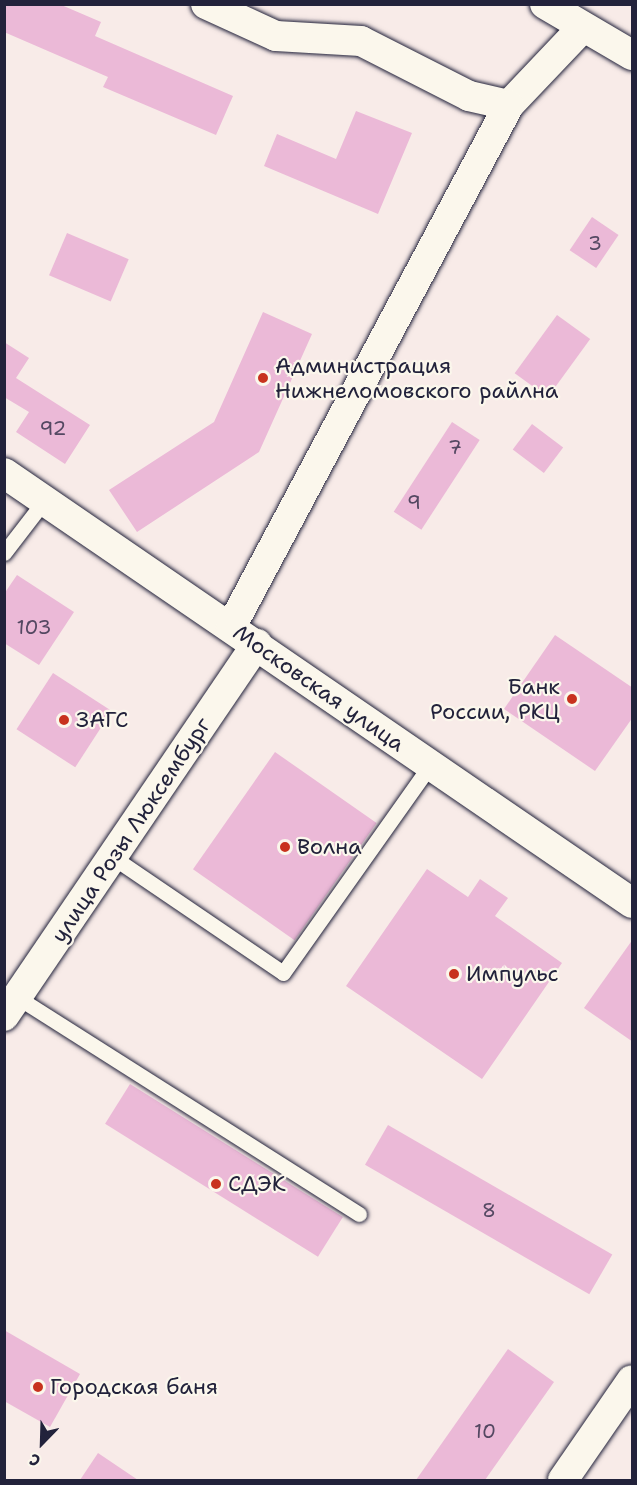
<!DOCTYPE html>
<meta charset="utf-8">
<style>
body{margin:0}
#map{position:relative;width:637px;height:1485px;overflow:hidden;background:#f8ebe8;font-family:"Shantell Sans",sans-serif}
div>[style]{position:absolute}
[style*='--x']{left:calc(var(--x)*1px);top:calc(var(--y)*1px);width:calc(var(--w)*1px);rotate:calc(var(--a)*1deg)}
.building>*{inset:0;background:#ebb9d7;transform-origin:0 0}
.roads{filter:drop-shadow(0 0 2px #22223b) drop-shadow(0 0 2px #22223b)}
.service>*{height:15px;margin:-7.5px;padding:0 7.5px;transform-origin:7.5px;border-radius:7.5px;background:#fbf7ec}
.minor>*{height:30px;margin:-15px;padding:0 15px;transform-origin:15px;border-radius:15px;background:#fbf7ec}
.dots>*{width:16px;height:16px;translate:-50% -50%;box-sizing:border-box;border:3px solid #fbf7ec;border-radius:50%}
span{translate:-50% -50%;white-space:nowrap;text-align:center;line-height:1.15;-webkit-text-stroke:4.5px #fbf7ec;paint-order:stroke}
.number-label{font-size:20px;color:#544862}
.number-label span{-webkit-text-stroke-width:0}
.poi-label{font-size:22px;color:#22223b}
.left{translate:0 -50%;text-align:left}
.right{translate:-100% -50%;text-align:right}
.street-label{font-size:22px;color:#22223b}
.frame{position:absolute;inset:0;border:6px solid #22223b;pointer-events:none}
.north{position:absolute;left:12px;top:1413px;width:60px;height:60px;-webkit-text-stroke:4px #fbf7ec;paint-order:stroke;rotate:203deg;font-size:16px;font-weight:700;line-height:24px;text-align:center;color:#22223b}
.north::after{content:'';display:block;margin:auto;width:21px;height:27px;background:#22223b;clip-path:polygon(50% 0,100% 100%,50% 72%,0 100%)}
</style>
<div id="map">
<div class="building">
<i style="clip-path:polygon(4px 4px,59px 4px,101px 22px,95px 36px,233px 96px,216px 135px,103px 87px,108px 77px,4px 32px)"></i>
<i style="clip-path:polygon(356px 111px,412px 133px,378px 214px,264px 166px,277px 134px,336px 159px)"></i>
<i style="left:592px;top:217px;width:32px;height:40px;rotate:34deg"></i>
<i style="left:67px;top:233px;width:67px;height:46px;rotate:23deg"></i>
<i style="clip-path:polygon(263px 312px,312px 334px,259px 452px,137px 532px,109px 490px,214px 422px)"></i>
<i style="left:557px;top:315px;width:41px;height:72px;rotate:36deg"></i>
<i style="clip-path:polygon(4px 342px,29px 358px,16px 378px,90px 425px,65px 464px,16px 432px,29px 412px,4px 397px)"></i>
<i style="left:452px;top:422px;width:33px;height:107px;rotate:33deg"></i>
<i style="left:532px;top:424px;width:39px;height:32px;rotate:37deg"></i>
<i style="clip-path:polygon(17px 575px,74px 612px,39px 665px,4px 643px,4px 594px)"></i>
<i style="clip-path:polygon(555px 635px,633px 688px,633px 717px,595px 771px,504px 709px)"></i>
<i style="left:53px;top:673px;width:70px;height:67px;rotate:33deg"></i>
<i style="left:275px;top:752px;width:124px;height:143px;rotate:35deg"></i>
<i style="clip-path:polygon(427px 869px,468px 897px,480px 879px,508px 898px,495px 916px,562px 963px,482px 1079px,346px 986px)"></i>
<i style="clip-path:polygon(633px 939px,633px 1042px,584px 1008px)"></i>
<i style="left:130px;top:1084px;width:251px;height:47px;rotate:32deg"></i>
<i style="left:388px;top:1125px;width:259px;height:46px;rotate:30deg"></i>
<i style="clip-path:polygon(4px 1330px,80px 1374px,50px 1427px,4px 1401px)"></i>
<i style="clip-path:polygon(508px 1349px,554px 1382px,485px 1480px,416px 1480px)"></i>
<i style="clip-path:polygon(98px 1453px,138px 1480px,80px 1480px)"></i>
</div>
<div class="roads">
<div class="service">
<i style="--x:4;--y:553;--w:66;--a:-52.4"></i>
<i style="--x:114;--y:858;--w:204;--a:34.2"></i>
<i style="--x:283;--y:973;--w:255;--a:-54.7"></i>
<i style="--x:17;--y:997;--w:405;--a:32.4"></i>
</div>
<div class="minor">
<i style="--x:206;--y:4;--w:77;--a:24.6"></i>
<i style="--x:276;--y:36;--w:85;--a:3.4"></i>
<i style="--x:361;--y:41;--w:121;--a:27"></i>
<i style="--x:469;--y:96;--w:41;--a:12.7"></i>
<i style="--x:509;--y:105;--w:105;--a:-46.5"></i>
<i style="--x:545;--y:4;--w:101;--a:30.4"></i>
<i style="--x:4;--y:473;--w:761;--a:34.4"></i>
<i style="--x:231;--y:627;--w:591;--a:-61.96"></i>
<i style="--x:4;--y:1016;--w:450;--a:-55.8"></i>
<i style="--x:563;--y:1480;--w:121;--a:-55.4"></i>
</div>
</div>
<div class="dots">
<i style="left:263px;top:378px;background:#c8321e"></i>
<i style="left:572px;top:699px;background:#c8321e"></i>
<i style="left:64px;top:720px;background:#c8321e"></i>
<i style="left:285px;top:847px;background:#c8321e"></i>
<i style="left:454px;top:974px;background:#c8321e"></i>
<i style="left:216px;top:1184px;background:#c8321e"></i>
<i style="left:38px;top:1387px;background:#c8321e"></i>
</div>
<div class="number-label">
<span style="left:595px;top:243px">3</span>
<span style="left:53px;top:428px">92</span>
<span style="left:455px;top:447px">7</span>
<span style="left:414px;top:502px">9</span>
<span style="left:34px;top:627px">103</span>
<span style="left:489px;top:1210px">8</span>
<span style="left:485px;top:1431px">10</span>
</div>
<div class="poi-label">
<span class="left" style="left:275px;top:378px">Администрация<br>Нижнеломовского райлна</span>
<span class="right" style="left:560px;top:699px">Банк<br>России, РКЦ</span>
<span class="left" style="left:76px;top:720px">ЗАГС</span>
<span class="left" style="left:297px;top:847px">Волна</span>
<span class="left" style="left:466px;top:974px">Импульс</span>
<span class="left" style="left:228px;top:1184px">СДЭК</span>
<span class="left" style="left:50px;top:1387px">Городская баня</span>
</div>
<div class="street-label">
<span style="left:319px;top:688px;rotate:35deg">Московская улица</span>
<span style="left:131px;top:830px;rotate:-56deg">улица Розы Люксембург</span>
</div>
<div class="frame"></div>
<div class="north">С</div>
</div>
